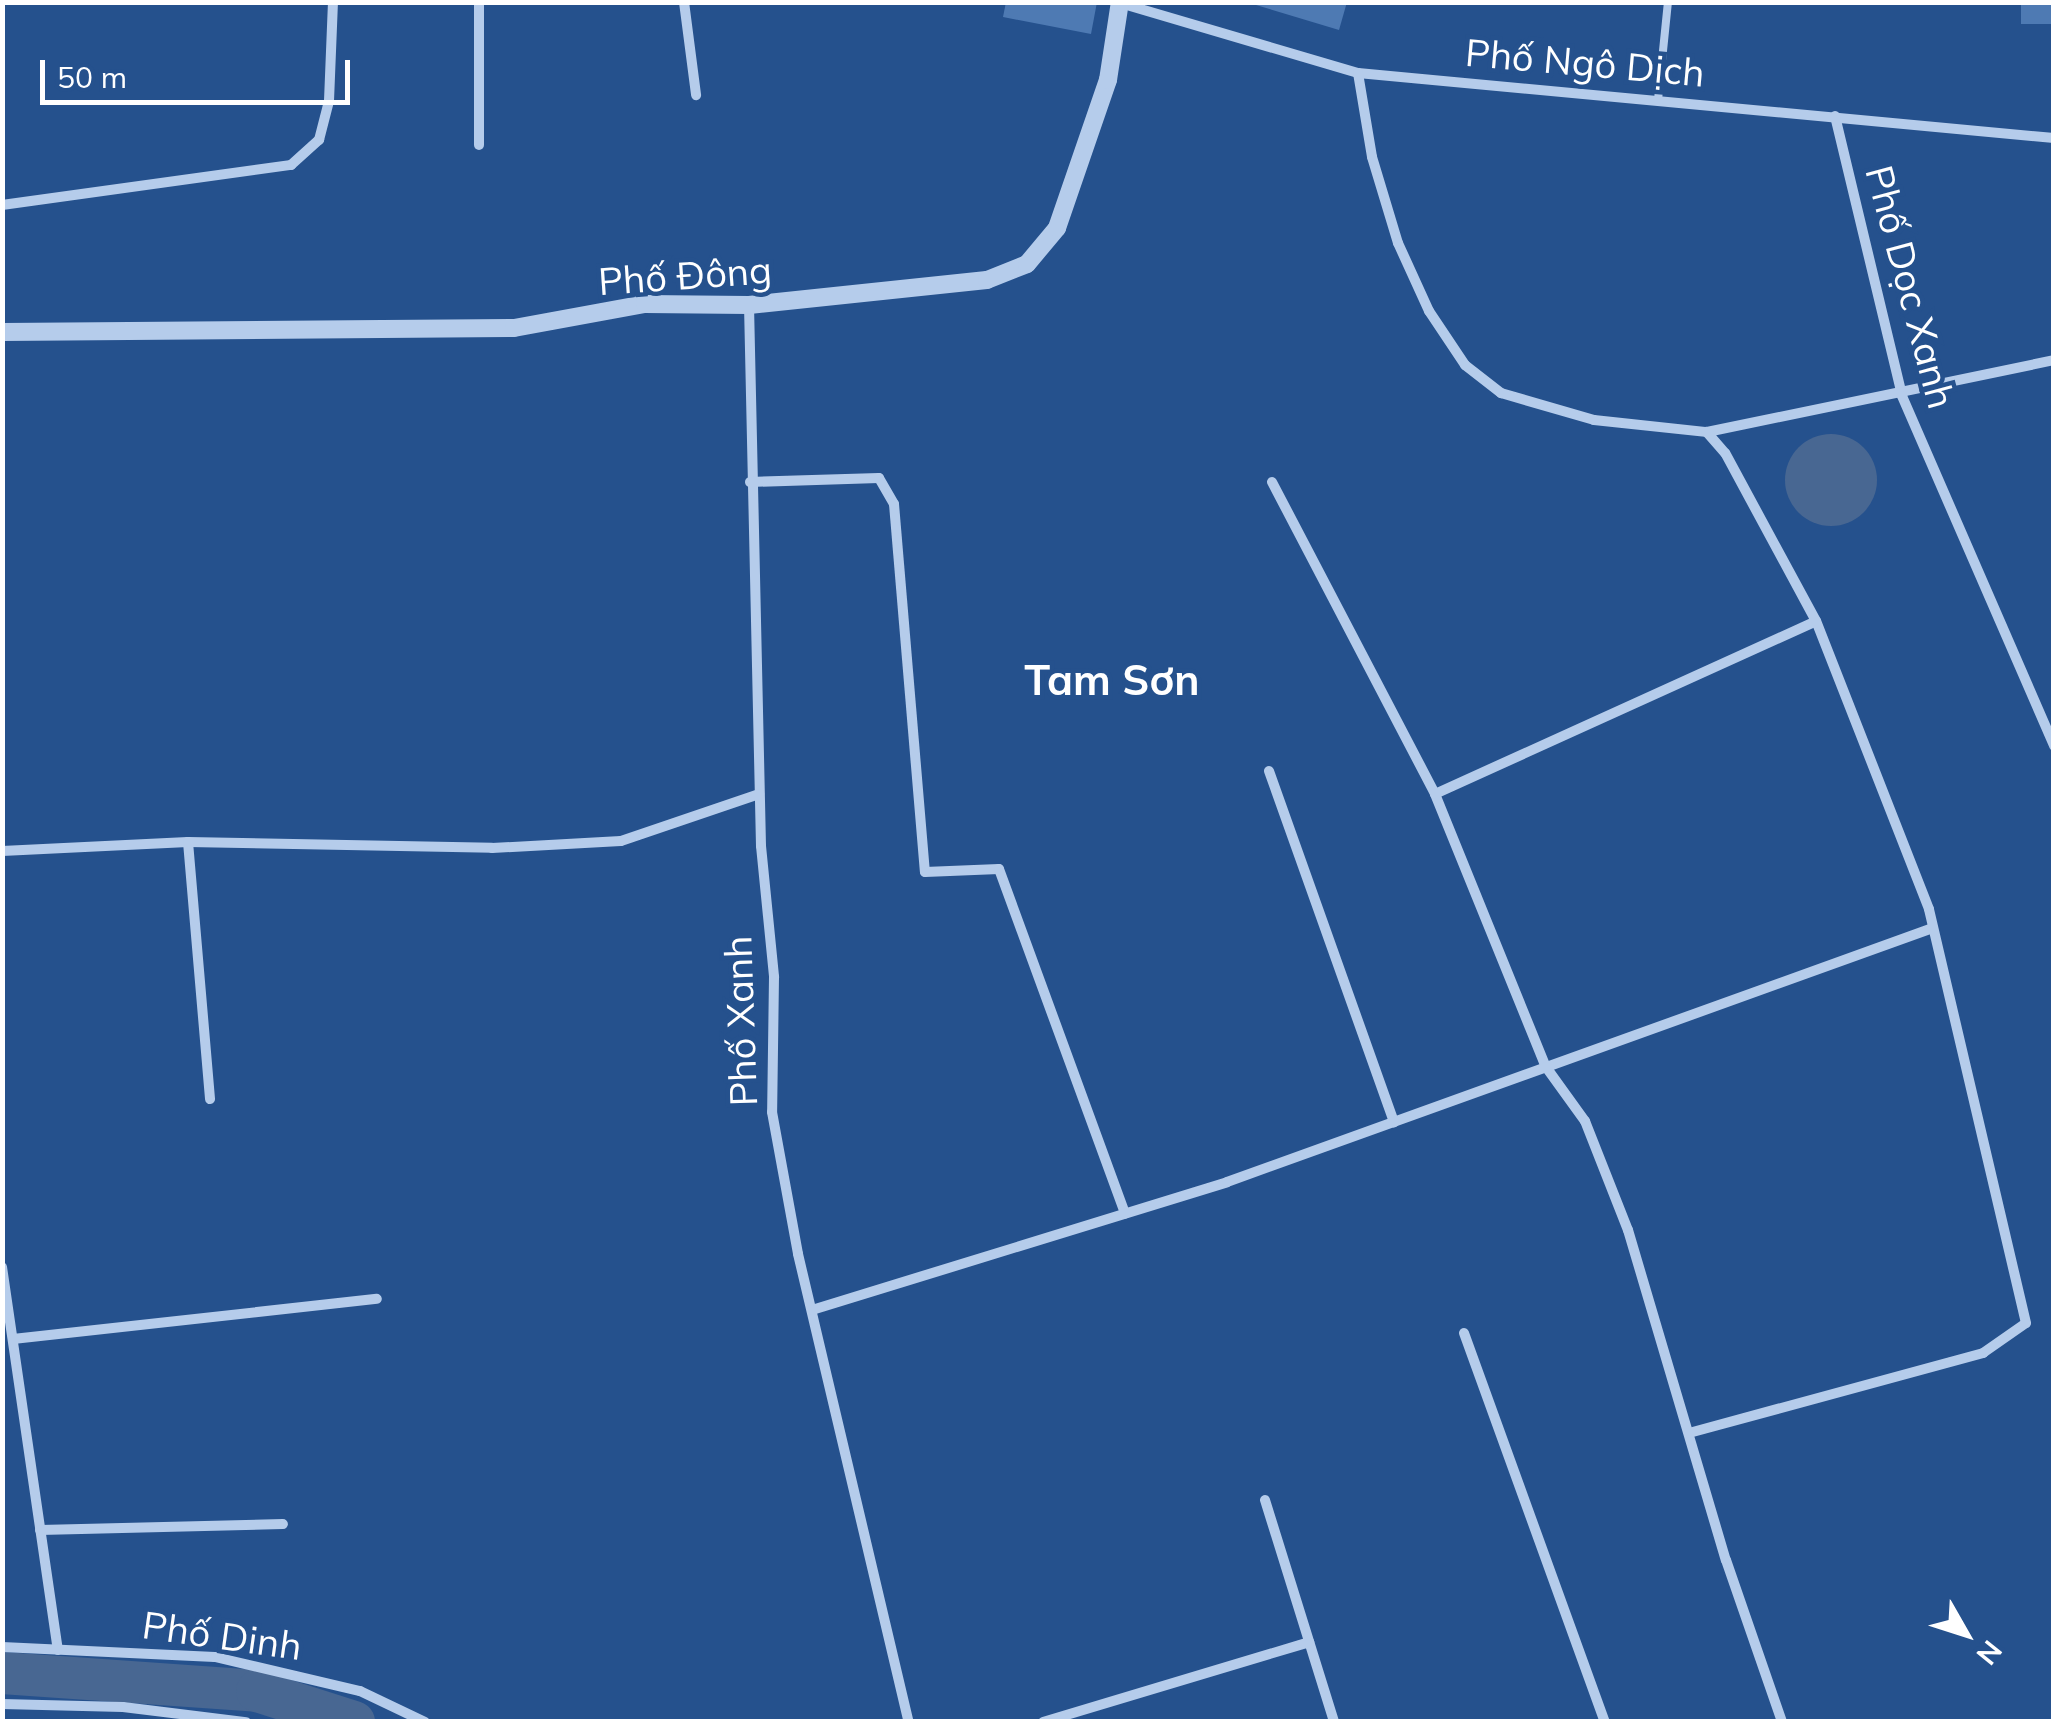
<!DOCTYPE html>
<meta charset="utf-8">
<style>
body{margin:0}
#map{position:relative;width:2056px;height:1724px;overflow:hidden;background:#25518d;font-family:Mulish,sans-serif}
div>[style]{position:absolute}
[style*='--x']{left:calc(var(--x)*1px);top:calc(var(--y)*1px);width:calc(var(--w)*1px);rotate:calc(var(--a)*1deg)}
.water>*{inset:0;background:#486792}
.round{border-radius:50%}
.canal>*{height:42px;margin:-21px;padding:0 21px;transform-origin:21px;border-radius:21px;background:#486792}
.building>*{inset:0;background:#4e7ab3;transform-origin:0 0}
.service>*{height:8px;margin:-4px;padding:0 4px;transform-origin:4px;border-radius:4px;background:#b5cceb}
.minor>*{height:10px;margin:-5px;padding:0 5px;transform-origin:5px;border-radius:5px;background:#b5cceb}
.tertiary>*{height:18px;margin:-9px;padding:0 9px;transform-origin:9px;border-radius:9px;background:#b5cceb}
span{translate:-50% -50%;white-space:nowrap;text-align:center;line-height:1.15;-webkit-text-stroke:9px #25518d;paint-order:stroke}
.street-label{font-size:38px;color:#fff}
.quarter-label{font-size:42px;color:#fff;font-weight:700}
.frame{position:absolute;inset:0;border:5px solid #fff;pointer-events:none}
.north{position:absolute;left:1916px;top:1584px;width:100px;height:100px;-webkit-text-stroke:8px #25518d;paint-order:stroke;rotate:129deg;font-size:28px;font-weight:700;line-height:40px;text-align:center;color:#fff}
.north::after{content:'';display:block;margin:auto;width:35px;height:45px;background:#fff;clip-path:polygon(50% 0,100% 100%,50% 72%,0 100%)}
.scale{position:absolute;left:40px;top:60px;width:310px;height:45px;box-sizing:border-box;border:5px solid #fff;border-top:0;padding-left:12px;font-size:30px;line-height:35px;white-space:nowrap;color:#fff;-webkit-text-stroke:8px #25518d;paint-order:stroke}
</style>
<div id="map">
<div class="water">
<i class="round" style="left:1785px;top:434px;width:92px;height:92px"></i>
</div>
<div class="canal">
<i style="--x:2;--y:1673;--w:256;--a:4"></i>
<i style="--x:257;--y:1691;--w:102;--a:17.7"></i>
</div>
<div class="building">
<i style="clip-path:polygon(1006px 2px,1097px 2px,1091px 34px,1003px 17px)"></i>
<i style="clip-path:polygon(1246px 2px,1347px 2px,1339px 30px)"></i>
<i style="left:2021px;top:2px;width:33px;height:22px"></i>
</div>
<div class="service">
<i style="--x:1658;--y:100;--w:99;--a:-84.2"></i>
</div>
<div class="minor">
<i style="--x:684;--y:2;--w:94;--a:82.6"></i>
<i style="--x:1120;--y:3;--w:248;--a:16.4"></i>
<i style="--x:1358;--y:73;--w:699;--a:5.34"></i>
<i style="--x:1358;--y:73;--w:85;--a:80.5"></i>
<i style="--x:1372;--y:157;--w:90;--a:73.2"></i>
<i style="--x:1398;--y:243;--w:75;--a:65.5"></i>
<i style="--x:1429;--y:311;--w:65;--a:56.3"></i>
<i style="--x:1465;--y:365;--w:46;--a:37.9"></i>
<i style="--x:1501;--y:393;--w:97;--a:16.2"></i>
<i style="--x:1594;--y:420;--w:114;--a:6.1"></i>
<i style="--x:1707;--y:432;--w:354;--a:-11.7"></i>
<i style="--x:1835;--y:116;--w:288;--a:76.5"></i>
<i style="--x:1902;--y:396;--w:382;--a:66.5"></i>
<i style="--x:479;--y:145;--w:143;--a:-90"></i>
<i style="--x:2;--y:205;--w:292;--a:-7.9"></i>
<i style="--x:291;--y:165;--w:38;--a:-42"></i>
<i style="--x:319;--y:140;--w:40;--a:-75.6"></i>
<i style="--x:329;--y:101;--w:99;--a:-87.7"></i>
<i style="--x:749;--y:305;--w:541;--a:88.73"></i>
<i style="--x:761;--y:846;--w:132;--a:84.3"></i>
<i style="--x:774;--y:977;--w:135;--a:90.8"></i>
<i style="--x:772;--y:1112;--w:144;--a:79.6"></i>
<i style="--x:798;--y:1254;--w:481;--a:76.7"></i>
<i style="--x:750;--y:482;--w:129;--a:-1.8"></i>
<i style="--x:879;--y:478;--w:30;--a:60"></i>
<i style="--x:894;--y:504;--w:369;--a:85.2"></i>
<i style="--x:925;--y:872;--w:74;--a:-2.3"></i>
<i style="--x:999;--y:869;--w:367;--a:69.9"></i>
<i style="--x:1272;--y:482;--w:352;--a:62.4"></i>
<i style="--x:1435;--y:794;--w:295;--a:67.9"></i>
<i style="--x:1546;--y:1067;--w:67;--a:54.2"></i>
<i style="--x:1585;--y:1121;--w:117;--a:68.5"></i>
<i style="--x:1628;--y:1230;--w:344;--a:73.5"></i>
<i style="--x:1726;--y:1560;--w:171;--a:70.9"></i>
<i style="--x:1269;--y:771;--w:373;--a:70.4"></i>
<i style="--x:1435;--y:794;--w:418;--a:-24.4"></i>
<i style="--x:188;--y:842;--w:258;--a:85.1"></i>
<i style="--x:2;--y:851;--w:186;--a:-2.8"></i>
<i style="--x:188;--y:842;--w:304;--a:1.1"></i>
<i style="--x:492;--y:848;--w:129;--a:-3.1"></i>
<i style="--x:621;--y:841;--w:146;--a:-18.8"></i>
<i style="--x:2;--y:1267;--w:387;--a:81.7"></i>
<i style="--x:812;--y:1310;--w:434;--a:-17.1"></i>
<i style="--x:1227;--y:1182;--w:750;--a:-19.79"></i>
<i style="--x:1464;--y:1333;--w:414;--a:70.1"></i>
<i style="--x:13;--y:1339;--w:366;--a:-6.3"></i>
<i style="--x:1689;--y:1433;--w:305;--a:-15.2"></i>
<i style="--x:1983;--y:1353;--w:52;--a:-34.9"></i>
<i style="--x:2026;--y:1323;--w:425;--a:-103.2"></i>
<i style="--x:1929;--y:909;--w:309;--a:-111.4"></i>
<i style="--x:1816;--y:621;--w:191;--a:-118.4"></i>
<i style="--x:1725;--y:453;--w:28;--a:-131"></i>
<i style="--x:1265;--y:1500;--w:232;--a:72.7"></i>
<i style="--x:40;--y:1530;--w:243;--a:-1.4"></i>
<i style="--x:2;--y:1647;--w:213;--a:2.7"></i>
<i style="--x:215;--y:1657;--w:149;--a:13.2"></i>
<i style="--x:360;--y:1691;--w:72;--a:25.5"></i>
<i style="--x:2;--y:1704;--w:121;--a:1.4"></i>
<i style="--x:123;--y:1707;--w:124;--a:7"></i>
<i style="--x:1043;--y:1722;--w:278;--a:-16.7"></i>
</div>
<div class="tertiary">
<i style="--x:2;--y:332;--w:512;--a:-0.45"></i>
<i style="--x:514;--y:328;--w:133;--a:-10.4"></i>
<i style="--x:645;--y:304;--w:104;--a:0.6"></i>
<i style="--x:749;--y:305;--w:239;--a:-6"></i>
<i style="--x:987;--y:280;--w:43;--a:-21.8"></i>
<i style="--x:1027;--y:264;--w:47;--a:-50.2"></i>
<i style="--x:1057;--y:228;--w:157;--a:-71"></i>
<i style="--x:1108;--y:80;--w:79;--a:-81.3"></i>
</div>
<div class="street-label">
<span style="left:1585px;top:63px;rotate:5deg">Phố Ngô Dịch</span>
<span style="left:685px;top:276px;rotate:-4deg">Phố Đông</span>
<span style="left:1910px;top:287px;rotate:75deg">Phố Dọc Xanh</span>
<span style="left:741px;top:1021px;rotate:-92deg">Phố Xanh</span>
<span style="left:222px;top:1636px;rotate:8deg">Phố Dinh</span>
</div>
<div class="quarter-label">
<span style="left:1112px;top:680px">Tam Sơn</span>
</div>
<div class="frame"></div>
<div class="north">N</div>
<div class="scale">50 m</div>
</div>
